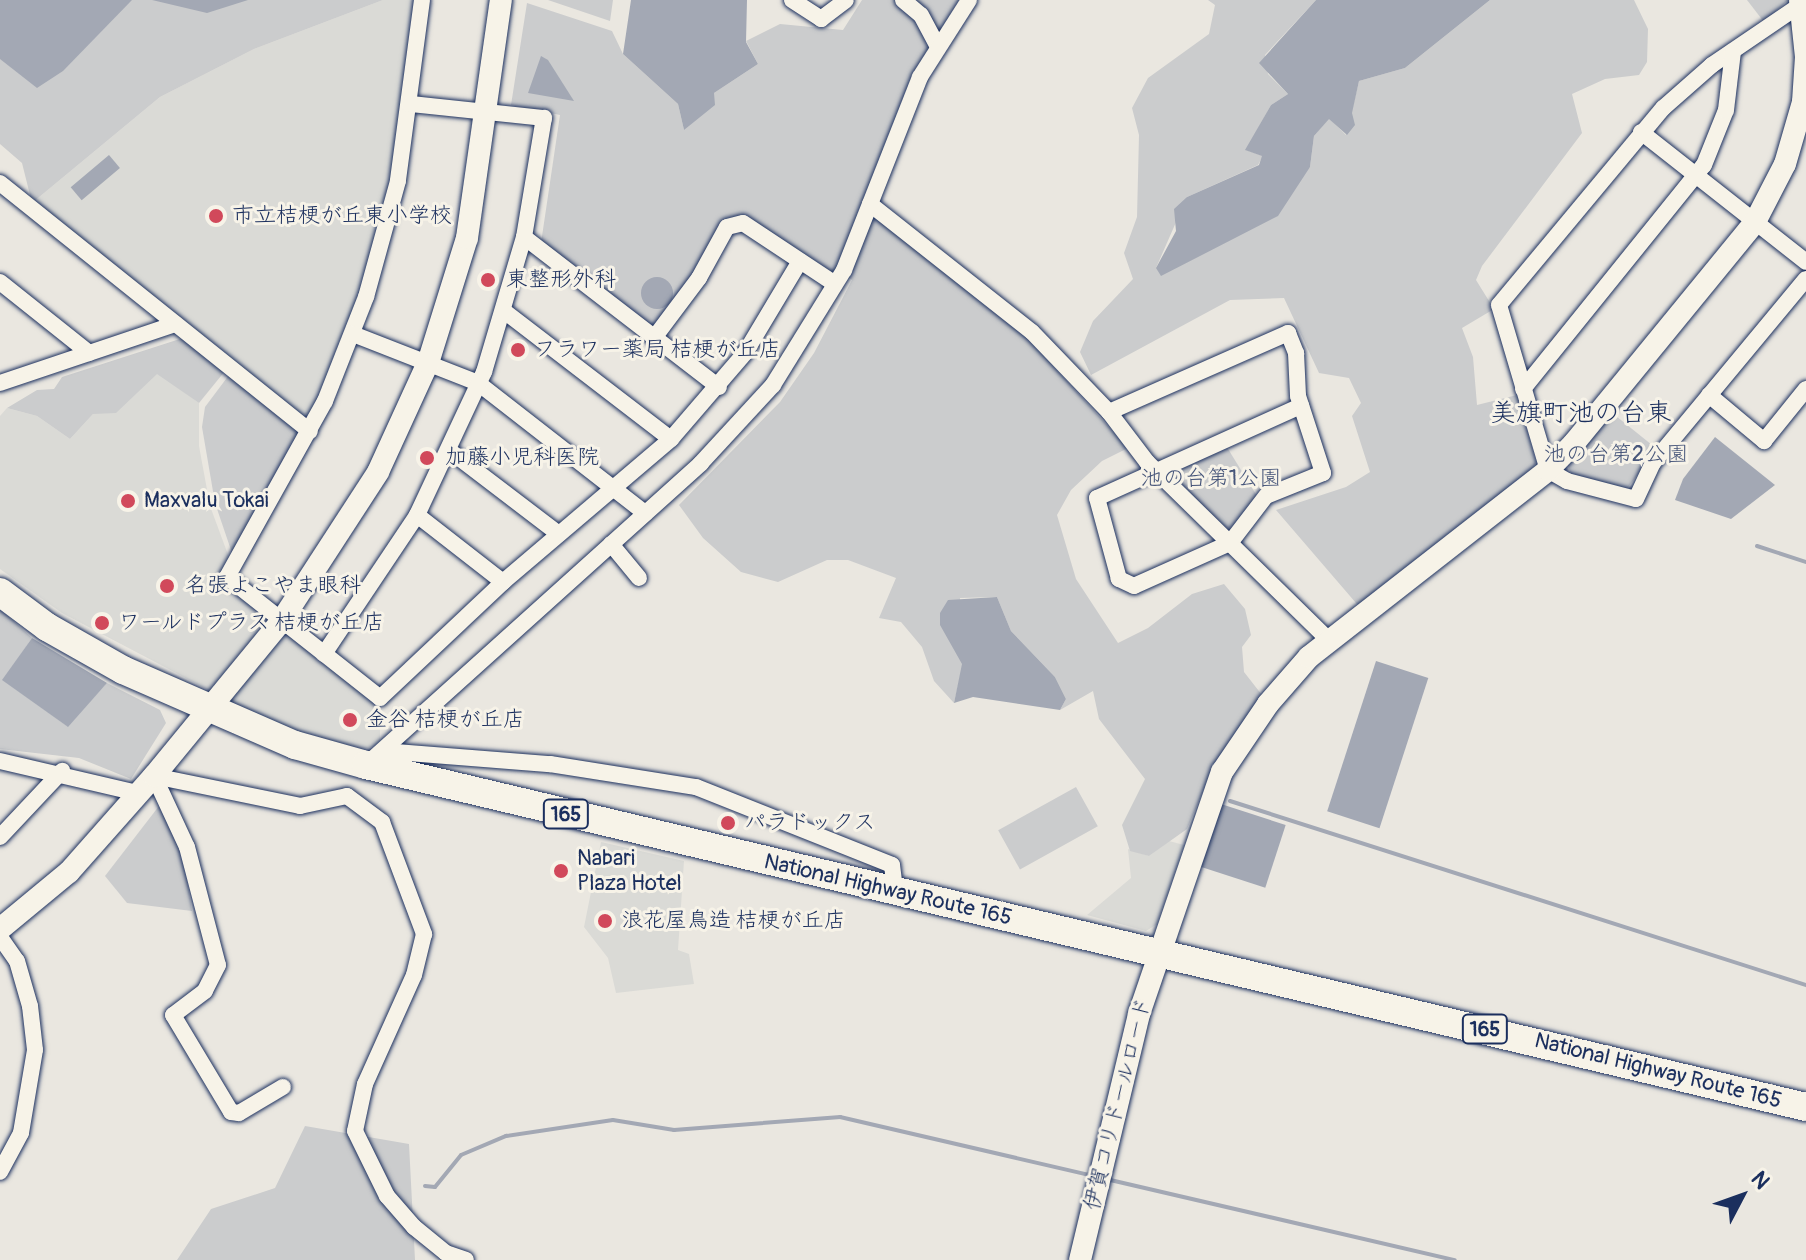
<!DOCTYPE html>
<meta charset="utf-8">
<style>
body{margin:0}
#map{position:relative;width:1806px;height:1260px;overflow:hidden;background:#eae7e0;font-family:Pangolin,"Klee One",sans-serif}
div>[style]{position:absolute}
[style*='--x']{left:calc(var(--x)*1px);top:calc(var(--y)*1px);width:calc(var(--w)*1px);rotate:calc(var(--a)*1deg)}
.built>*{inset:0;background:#dadad6}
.green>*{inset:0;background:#cbcccd;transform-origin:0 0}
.water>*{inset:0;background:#a3a8b4;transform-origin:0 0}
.round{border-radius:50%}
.stream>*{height:4px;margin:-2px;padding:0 2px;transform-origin:2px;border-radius:2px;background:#a3a8b4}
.roads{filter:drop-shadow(0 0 2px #1b2f5e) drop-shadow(0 0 2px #1b2f5e)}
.street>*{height:16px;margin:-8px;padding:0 8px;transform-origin:8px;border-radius:8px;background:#f7f3e8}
.secondary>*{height:22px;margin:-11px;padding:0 11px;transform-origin:11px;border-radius:11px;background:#f7f3e8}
.highway>*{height:28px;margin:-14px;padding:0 14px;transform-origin:14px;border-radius:14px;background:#f7f3e8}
.dots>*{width:22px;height:22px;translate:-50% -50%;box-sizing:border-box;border:4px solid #f7f3e8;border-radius:50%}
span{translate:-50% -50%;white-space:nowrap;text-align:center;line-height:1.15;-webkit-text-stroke:6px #f7f3e8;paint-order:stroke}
.shield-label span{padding:2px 6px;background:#f7f3e8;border:2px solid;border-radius:6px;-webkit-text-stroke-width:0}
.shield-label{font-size:20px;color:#1b2f5e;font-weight:700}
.poi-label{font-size:22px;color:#1b2f5e}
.left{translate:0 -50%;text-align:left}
.park-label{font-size:22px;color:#47567a}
.street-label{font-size:22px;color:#1b2f5e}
.quarter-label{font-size:26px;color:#1b2f5e}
.north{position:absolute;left:1702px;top:1156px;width:80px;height:80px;-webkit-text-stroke:6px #f7f3e8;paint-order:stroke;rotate:49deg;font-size:22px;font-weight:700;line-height:32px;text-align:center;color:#1b2f5e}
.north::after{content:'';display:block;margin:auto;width:28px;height:36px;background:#1b2f5e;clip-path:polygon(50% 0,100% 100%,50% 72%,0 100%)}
</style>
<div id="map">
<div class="built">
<i style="clip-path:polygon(383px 0,415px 0,400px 142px,374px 254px,335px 360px,311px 413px,301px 415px,32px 203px,160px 97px,254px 49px)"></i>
<i style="clip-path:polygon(158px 373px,199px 403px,199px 446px,210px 506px,230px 560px,222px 578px,380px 706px,380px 745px,362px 749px,273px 724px,62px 613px,0 569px,0 416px,7px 408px,37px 416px,70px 439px,93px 414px)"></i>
<i style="clip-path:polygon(1169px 841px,1184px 845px,1157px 924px,1146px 931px,1087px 915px,1131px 878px,1128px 849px,1149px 856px)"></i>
<i style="clip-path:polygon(601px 842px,684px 861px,678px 950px,689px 954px,694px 984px,616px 993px,608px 958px,584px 927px)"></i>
</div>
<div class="green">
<i style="clip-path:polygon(0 0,383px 0,254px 49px,160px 97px,32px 203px,22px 163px,0 144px)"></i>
<i style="clip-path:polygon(548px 0,613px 0,610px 21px)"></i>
<i style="clip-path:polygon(862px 0,896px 0,903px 12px,913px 0,959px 0,930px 47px,861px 203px,1029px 340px,1128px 448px,1102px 461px,1071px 490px,1057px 515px,1076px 579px,1118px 643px,1148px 628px,1192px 594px,1224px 584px,1245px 609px,1251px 635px,1242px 647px,1244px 672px,1262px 695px,1212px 770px,1187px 829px,1149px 856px,1130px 851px,1122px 825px,1145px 779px,1099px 719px,1093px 691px,1060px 710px,1066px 699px,1055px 677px,1011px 631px,997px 597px,960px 598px,963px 664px,954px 703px,934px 681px,922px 647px,901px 622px,879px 618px,896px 578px,848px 560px,827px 560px,778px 582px,741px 572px,703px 538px,679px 505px,780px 402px,814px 353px,852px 280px,839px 270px,831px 273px,743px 215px,723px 223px,684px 290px,658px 325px,648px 326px,541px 243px,560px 115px,511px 105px,527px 3px,612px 31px,623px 54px,678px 104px,684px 130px,714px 93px,758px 64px,746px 41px,780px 24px,843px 30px)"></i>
<i style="clip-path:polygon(1208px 0,1316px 0,1265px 55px,1268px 74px,1288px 94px,1271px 105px,1246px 150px,1263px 156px,1258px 165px,1187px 197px,1156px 268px,1310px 167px,1314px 136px,1329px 118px,1346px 135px,1359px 81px,1405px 68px,1490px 0,1634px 0,1648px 29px,1647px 62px,1639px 75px,1605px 79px,1572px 94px,1582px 133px,1482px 266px,1476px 280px,1494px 309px,1462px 328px,1473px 357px,1477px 405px,1517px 395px,1536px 461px,1533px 469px,1362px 610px,1276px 510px,1346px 487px,1370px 472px,1352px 416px,1361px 403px,1349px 378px,1319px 373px,1284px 298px,1230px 300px,1091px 375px,1080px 352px,1093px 321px,1133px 279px,1124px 253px,1137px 217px,1139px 135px,1132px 108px,1148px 78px,1209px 34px,1215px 5px)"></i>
<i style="clip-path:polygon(1747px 0,1788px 0,1764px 22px)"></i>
<i style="clip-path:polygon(186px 337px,225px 371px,199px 403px,157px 374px,116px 413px,93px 414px,70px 439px,37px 416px,7px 408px,37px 390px,54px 389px,62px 377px)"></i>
<i style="clip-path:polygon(229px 375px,298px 429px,300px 438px,232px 553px,215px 503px,202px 427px,205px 407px)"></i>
<i style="clip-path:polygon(1611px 412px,1657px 449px,1626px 490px,1571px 474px,1567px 463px)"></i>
<i style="clip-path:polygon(1225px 444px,1257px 496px,1235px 527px,1224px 528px,1168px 473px)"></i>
<i style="clip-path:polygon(0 609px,32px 638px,3px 680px,67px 726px,107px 683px,160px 710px,166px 723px,131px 779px,79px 758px,0 749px)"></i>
<i style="left:1076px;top:787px;width:45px;height:89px;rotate:61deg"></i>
<i style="clip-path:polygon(159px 806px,183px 855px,192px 911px,127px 903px,105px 876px)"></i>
<i style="clip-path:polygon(305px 1126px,409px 1144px,415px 1260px,177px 1260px,211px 1209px,275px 1188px)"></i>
</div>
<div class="water">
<i style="clip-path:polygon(0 0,132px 0,63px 71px,37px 88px,0 59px)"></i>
<i style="clip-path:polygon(152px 0,248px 0,207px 13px)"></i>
<i style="clip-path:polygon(631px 0,747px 0,746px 42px,758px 64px,714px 93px,715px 105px,684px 130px,678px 104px,623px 54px)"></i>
<i style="clip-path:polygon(1316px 0,1490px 0,1405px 68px,1359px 81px,1352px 113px,1355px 125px,1347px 135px,1329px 119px,1314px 136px,1310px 167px,1278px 216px,1161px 276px,1156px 268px,1176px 231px,1174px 209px,1187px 197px,1259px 165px,1262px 156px,1245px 150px,1271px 105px,1288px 94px,1259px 63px)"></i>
<i style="clip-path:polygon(541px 56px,548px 60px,574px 101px,528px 93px)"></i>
<i style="left:109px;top:155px;width:17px;height:50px;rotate:50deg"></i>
<i class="round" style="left:641px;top:277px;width:32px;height:32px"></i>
<i style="clip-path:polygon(1715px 437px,1775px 485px,1731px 519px,1675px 500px,1683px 479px)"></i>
<i style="clip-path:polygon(997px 597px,1011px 631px,1055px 677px,1066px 699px,1060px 710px,973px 697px,954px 703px,962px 664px,940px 625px,940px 613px,948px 600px)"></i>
<i style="clip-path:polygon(32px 638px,107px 683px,68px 727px,2px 680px)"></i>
<i style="left:1376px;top:661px;width:55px;height:158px;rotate:18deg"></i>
<i style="left:1221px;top:804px;width:68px;height:66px;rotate:18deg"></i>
</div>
<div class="stream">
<i style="--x:1757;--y:546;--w:52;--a:18.1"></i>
<i style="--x:1230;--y:801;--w:605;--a:17.72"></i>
<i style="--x:1106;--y:1179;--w:358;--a:13.1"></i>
<i style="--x:425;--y:1186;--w:10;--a:6"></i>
<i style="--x:435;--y:1187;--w:41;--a:-50.9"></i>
<i style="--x:461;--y:1155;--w:49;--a:-22.9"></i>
<i style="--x:506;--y:1136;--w:108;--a:-8.5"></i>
<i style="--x:613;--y:1120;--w:62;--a:9.3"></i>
<i style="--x:674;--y:1130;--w:167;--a:-4.5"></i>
<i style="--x:840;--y:1117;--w:261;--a:13.1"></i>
</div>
<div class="roads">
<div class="street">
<i style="--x:422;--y:0;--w:183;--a:97.6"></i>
<i style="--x:398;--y:181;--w:120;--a:105.4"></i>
<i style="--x:366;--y:297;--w:112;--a:111.5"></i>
<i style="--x:325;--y:401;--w:201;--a:119.1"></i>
<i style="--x:227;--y:577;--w:195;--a:38.3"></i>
<i style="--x:380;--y:698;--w:169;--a:-43.3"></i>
<i style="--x:503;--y:582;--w:221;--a:-40.4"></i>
<i style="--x:671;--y:439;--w:113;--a:-49.3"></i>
<i style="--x:745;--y:353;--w:107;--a:-59.1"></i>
<i style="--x:792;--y:0;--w:35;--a:33"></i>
<i style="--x:821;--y:19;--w:31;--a:-37"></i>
<i style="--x:903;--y:0;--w:23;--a:40"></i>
<i style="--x:921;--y:15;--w:36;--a:62"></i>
<i style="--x:1806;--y:1;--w:114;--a:145.8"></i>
<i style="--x:1712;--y:65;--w:65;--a:138.7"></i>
<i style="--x:1663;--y:108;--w:256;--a:129.8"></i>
<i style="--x:1499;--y:305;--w:172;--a:73.5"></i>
<i style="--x:1548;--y:470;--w:22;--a:30"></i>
<i style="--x:1567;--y:481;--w:71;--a:14.6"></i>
<i style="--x:1636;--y:499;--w:40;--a:-65"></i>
<i style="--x:1653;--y:463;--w:239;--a:-50.3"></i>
<i style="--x:1641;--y:132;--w:210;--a:38.2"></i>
<i style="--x:0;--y:183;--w:397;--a:38.7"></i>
<i style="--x:870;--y:204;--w:206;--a:38.3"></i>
<i style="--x:1032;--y:332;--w:111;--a:46.1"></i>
<i style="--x:1109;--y:412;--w:63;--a:52.8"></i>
<i style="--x:1147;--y:462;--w:255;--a:44.4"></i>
<i style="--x:524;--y:237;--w:246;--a:37.6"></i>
<i style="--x:0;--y:282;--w:114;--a:38.6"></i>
<i style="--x:504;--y:311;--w:210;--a:37.5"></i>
<i style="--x:353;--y:334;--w:134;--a:21.4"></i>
<i style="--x:478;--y:383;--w:212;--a:37.9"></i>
<i style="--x:654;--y:338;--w:75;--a:-53.1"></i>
<i style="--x:699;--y:278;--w:58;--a:-61.2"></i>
<i style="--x:727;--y:227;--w:16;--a:-14"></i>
<i style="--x:743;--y:223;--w:110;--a:33.5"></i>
<i style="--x:0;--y:383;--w:185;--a:-18.6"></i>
<i style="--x:1523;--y:389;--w:288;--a:-51.1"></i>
<i style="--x:1704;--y:165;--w:59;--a:-68.2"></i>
<i style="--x:1726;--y:110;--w:59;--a:-83.2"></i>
<i style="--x:1709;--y:395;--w:72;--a:39.9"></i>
<i style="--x:1764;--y:441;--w:67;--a:-51.1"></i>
<i style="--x:1109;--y:412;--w:196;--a:-23.8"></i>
<i style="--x:1288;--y:333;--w:22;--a:68"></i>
<i style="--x:1296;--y:353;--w:43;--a:87.3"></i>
<i style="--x:1298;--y:396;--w:81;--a:72"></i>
<i style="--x:1323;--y:473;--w:61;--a:158"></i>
<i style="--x:1266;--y:496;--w:59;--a:127.5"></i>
<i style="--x:1230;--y:543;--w:105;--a:155.9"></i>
<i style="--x:1134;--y:586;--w:17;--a:-155"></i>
<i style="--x:1119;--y:579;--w:84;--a:-105.2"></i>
<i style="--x:1097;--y:498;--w:224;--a:-24.3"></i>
<i style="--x:450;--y:451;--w:137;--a:37.3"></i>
<i style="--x:417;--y:515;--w:109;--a:37.9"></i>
<i style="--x:611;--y:544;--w:44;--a:50.5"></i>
<i style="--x:324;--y:654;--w:167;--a:-56.2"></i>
<i style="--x:417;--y:515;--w:158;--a:-64.9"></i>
<i style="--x:484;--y:372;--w:141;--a:-73.5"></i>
<i style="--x:524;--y:237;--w:121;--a:-80.5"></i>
<i style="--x:544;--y:118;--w:135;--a:-174"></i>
<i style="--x:383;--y:751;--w:168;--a:4.5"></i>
<i style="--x:550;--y:764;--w:148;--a:9"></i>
<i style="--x:696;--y:787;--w:211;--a:21.7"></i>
<i style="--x:892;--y:865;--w:24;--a:83"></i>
<i style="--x:0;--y:761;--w:141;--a:13.1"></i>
<i style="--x:366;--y:765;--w:451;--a:-42"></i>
<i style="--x:701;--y:463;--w:106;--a:-47.3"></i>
<i style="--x:773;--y:385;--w:135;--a:-58.3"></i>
<i style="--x:844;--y:270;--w:207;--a:-68.5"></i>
<i style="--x:920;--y:77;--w:91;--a:-57.5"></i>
<i style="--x:154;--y:776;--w:149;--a:11.6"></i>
<i style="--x:300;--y:806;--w:48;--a:-12"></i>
<i style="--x:347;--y:796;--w:44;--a:36.6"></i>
<i style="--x:382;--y:822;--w:120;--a:69.4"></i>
<i style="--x:424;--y:934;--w:42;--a:103.7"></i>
<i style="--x:414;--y:975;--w:120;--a:114.2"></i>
<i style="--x:365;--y:1084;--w:48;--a:102"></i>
<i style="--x:355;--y:1131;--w:72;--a:63.8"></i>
<i style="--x:387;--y:1196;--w:41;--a:48.9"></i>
<i style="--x:414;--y:1227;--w:41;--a:39.1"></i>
<i style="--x:446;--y:1253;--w:21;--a:19"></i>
<i style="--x:154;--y:776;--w:78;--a:65.1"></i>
<i style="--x:187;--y:847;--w:122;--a:75.3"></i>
<i style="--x:218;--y:965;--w:29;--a:117"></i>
<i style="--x:205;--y:991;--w:40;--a:143"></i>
<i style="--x:173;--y:1015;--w:113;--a:59.1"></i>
<i style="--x:231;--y:1112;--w:8;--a:7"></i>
<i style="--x:239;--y:1113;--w:51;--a:-30.6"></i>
<i style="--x:0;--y:837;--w:91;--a:-46.8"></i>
<i style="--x:0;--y:937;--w:29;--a:55"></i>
<i style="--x:17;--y:961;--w:47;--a:73.9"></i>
<i style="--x:30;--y:1006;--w:44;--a:83.5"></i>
<i style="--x:35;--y:1050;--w:84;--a:99.6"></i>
<i style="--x:21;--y:1133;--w:44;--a:118.3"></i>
</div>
<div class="secondary">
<i style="--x:0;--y:929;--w:89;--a:-39.6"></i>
<i style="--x:69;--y:872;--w:128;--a:-48.5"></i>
<i style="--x:154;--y:776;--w:202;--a:-50.6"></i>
<i style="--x:282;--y:620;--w:176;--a:-57"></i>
<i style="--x:378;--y:472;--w:120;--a:-65.4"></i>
<i style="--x:428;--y:363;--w:131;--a:-72.7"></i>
<i style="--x:467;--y:238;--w:240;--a:-81.9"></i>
<i style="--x:1080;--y:1260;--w:253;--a:-76.5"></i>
<i style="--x:1139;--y:1014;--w:256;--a:-71.1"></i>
<i style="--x:1222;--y:772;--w:82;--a:-55.9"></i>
<i style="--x:1268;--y:704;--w:62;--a:-48.9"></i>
<i style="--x:1309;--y:657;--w:303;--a:-38"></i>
<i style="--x:1548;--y:470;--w:39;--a:-46"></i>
<i style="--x:1575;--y:442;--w:284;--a:-50.7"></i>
<i style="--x:1755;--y:222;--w:65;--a:-62.7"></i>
<i style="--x:1785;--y:164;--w:65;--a:-73.8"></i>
<i style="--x:1803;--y:102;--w:45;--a:-86.2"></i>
<i style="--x:1806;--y:57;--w:57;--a:-96"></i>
</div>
<div class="highway">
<i style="--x:0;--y:592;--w:59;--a:36.7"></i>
<i style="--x:47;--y:627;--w:87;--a:29.5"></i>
<i style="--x:123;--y:670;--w:188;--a:23.6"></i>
<i style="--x:295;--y:745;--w:74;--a:15.7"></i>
<i style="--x:366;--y:765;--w:1480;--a:13.36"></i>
</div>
</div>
<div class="dots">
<i style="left:216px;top:216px;background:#d1495b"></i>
<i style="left:488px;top:280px;background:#d1495b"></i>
<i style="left:518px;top:350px;background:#d1495b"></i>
<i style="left:427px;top:458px;background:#d1495b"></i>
<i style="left:128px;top:501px;background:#d1495b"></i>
<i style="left:167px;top:586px;background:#d1495b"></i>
<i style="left:102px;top:623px;background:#d1495b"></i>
<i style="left:350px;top:720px;background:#d1495b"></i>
<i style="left:728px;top:823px;background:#d1495b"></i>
<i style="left:561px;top:871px;background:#d1495b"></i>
<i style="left:605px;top:921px;background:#d1495b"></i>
</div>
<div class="shield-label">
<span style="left:566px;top:814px">165</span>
<span style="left:1485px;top:1029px">165</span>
</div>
<div class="poi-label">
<span class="left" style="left:232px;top:216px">市立桔梗が丘東小学校</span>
<span class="left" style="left:506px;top:280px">東整形外科</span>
<span class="left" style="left:534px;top:350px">フラワー薬局 桔梗が丘店</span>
<span class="left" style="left:445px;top:458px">加藤小児科医院</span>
<span class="left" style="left:144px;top:501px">Maxvalu Tokai</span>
<span class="left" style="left:185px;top:586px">名張よこやま眼科</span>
<span class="left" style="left:118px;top:623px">ワールドプラス 桔梗が丘店</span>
<span class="left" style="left:366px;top:720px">金谷 桔梗が丘店</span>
<span class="left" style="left:744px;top:823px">パラドックス</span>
<span class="left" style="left:577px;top:871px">Nabari<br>Plaza Hotel</span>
<span class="left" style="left:621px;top:921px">浪花屋鳥造 桔梗が丘店</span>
</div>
<div class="park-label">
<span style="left:1616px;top:455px">池の台第2公園</span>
<span style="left:1211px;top:479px">池の台第1公園</span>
</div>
<div class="street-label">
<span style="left:888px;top:890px;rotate:13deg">National Highway Route 165</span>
<span style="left:1658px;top:1071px;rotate:14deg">National Highway Route 165</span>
<span style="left:1118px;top:1104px;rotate:-76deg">伊賀コリドールロード</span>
</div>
<div class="quarter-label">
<span style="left:1581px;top:414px">美旗町池の台東</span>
</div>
<div class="north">N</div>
</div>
